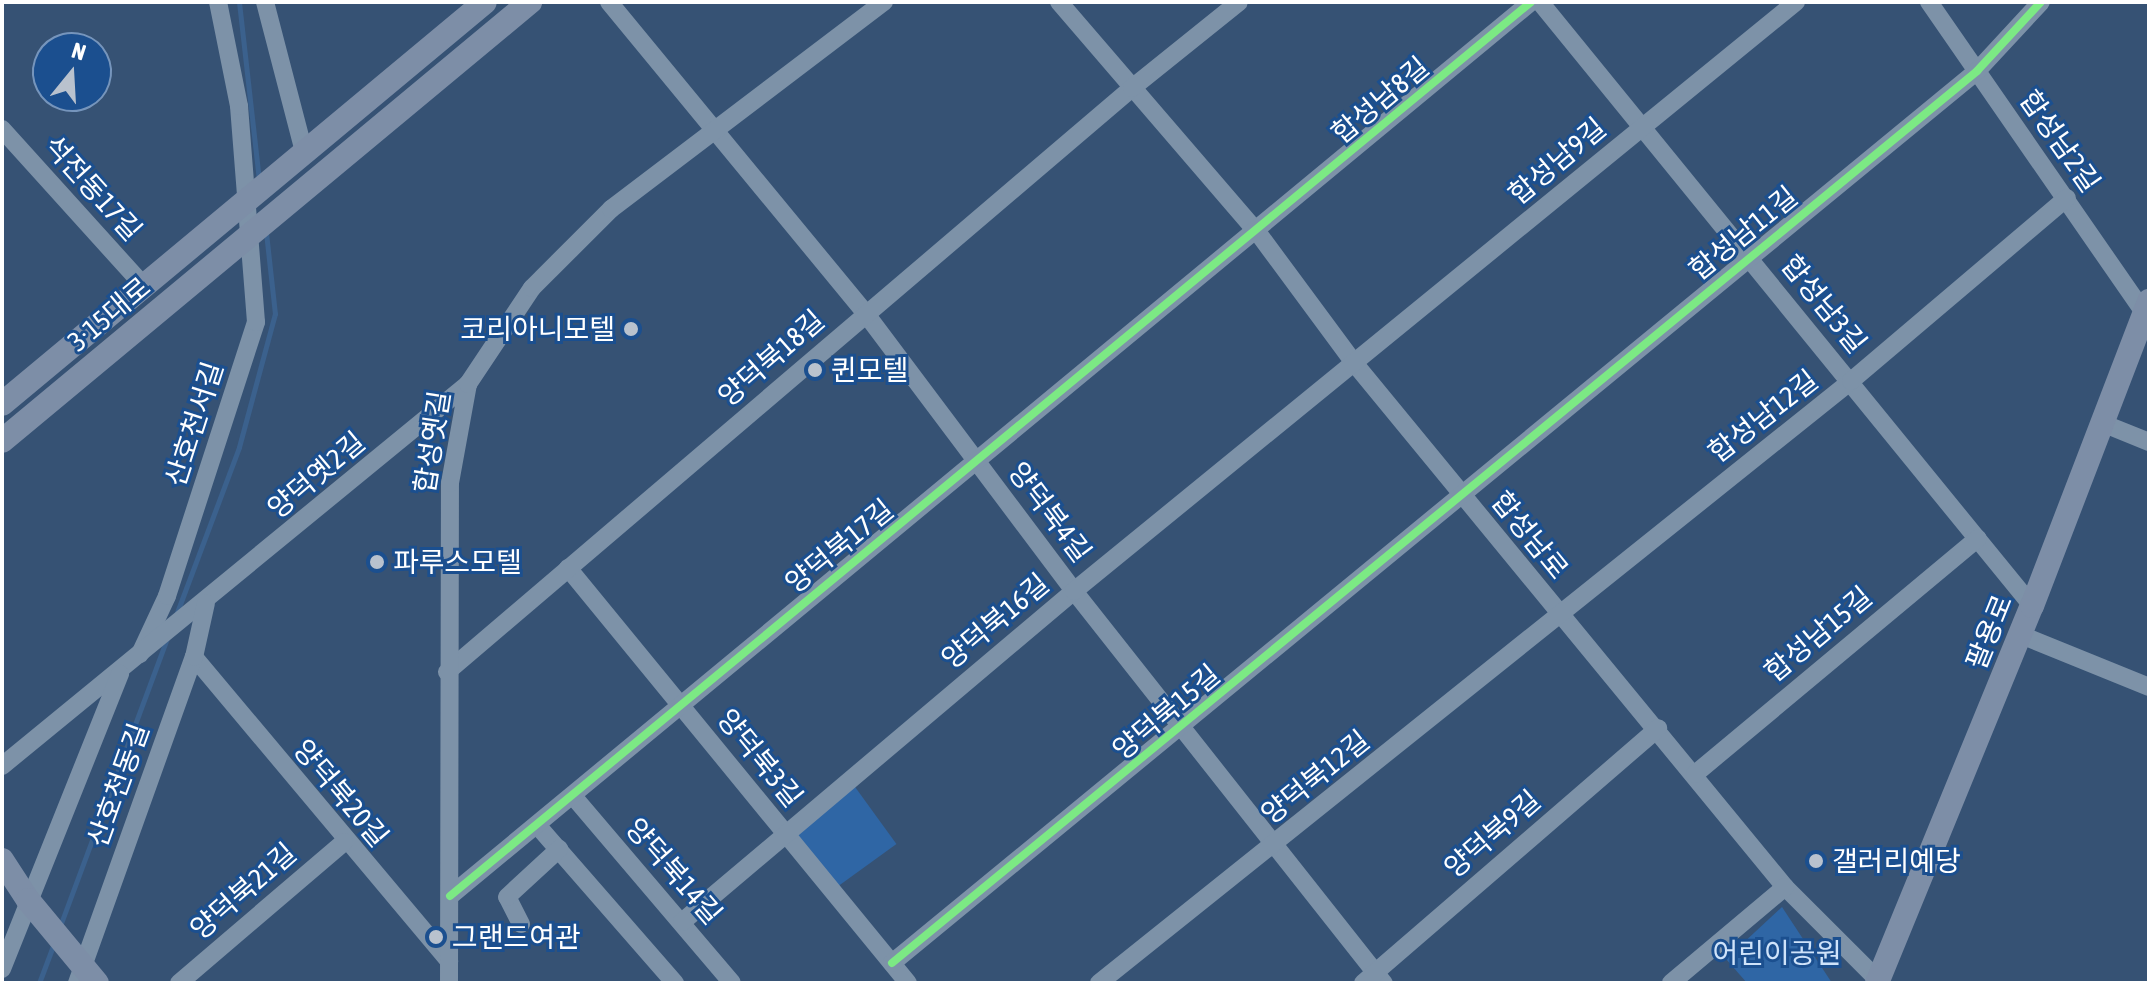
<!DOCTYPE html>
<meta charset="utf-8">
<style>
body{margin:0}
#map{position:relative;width:2151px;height:985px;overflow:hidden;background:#365274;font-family:"Asap Condensed","Noto Sans KR",sans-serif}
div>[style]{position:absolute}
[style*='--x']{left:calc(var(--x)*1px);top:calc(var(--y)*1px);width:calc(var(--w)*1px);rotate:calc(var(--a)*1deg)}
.green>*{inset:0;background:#2f66a5;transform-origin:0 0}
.stream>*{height:5px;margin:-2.5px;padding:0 2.5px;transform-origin:2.5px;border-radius:2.5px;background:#3b618d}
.minor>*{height:18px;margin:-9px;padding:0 9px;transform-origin:9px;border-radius:9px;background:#7d92a8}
.major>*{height:24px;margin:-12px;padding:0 12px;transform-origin:12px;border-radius:12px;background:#7d8ea7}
.cycleway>*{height:8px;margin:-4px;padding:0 4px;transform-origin:4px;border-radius:4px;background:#7ce984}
.dots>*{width:22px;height:22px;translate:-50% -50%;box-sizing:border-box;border:4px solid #1b4f8f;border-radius:50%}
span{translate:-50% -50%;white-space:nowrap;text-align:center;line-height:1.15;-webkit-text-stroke:6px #1b4f8f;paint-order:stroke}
.street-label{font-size:28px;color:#fff}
.poi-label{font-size:28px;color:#fff}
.right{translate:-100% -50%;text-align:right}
.left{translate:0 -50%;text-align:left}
.park-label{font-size:28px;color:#cfe3fa}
.frame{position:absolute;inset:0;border:4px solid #fff;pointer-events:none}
.north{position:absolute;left:32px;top:32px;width:80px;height:80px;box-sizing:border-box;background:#1b4f8f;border:2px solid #7695bc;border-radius:50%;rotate:18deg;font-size:22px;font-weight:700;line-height:32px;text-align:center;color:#fff}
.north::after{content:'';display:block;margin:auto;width:28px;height:36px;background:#b9c2ce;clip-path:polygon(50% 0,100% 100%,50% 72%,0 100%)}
</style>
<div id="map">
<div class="green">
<i style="left:850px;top:780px;width:79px;height:85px;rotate:54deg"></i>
<i style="clip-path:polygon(1782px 907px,1832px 983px,1747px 983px,1726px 959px)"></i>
</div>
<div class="stream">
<i style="--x:239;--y:2;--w:179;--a:83.6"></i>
<i style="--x:176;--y:615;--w:179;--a:-69.4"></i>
<i style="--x:239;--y:447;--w:138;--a:-74.9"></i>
<i style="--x:275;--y:314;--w:81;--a:-96.3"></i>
<i style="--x:60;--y:926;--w:306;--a:-69.6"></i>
<i style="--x:39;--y:983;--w:43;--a:-69.4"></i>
</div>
<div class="minor">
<i style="--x:265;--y:2;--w:155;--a:75.4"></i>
<i style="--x:609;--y:2;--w:404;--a:50.5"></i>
<i style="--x:866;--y:314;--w:346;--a:53.1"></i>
<i style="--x:1074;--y:591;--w:500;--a:51.7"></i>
<i style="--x:1059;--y:2;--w:305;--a:49.3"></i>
<i style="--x:1258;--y:233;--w:163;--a:53.5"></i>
<i style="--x:1355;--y:364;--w:677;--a:50.57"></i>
<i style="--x:1785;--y:887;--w:136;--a:45"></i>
<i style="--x:1540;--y:2;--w:779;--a:50.83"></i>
<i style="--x:1929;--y:2;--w:377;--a:55.3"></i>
<i style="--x:2;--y:129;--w:210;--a:47.9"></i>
<i style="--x:2102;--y:423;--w:51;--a:22"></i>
<i style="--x:568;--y:568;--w:536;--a:50.67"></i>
<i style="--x:2021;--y:635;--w:138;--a:22.1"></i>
<i style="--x:140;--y:654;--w:64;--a:-65"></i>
<i style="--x:167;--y:596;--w:288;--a:-72"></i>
<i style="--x:256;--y:322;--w:217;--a:-94.5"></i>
<i style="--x:239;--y:106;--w:106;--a:-101.4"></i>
<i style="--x:194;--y:657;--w:397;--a:50"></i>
<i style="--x:447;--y:672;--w:900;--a:-40.45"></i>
<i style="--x:1132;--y:88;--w:137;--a:-38.8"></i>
<i style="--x:2;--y:766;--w:603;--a:-39.34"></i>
<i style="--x:1695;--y:774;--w:368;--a:-39.8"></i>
<i style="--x:573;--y:796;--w:245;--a:49.6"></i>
<i style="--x:537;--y:825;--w:210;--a:48.9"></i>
<i style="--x:450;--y:896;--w:1403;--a:-39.59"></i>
<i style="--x:682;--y:922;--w:513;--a:-40.18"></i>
<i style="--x:1074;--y:591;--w:932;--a:-39.21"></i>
<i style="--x:521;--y:924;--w:30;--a:-117"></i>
<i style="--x:507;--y:897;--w:71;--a:-42.7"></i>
<i style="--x:892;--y:963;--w:1405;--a:-39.42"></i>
<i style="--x:1977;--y:71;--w:94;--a:-47.2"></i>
<i style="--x:2;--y:969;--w:318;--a:-68.2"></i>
<i style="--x:77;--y:983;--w:346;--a:-70.3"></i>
<i style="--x:194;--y:657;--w:55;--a:-77.5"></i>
<i style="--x:179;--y:983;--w:217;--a:-40.5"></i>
<i style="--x:449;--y:983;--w:500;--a:-89.89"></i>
<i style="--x:450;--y:483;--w:101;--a:-79.7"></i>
<i style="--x:468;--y:384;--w:115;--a:-56.3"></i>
<i style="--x:532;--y:288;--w:112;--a:-45"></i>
<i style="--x:611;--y:209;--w:343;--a:-37.2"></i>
<i style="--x:1099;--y:983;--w:963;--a:-38.68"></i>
<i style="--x:1851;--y:381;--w:283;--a:-40.3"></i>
<i style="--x:1363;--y:983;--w:390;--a:-40.8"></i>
<i style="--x:1671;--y:983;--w:149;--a:-40.1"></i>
</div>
<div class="major">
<i style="--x:2;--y:404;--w:628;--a:-39.77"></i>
<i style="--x:2;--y:441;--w:687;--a:-39.74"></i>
<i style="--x:2;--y:860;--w:48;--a:57"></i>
<i style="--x:28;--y:900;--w:108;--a:50.3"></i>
<i style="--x:1877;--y:983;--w:408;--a:-67.7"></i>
<i style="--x:2032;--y:606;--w:327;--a:-69"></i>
</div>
<div class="cycleway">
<i style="--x:450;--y:896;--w:1403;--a:-39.59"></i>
<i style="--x:892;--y:963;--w:1405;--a:-39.42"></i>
<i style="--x:1977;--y:71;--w:94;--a:-47.2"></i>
</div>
<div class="dots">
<i style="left:631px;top:329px;background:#b9c2ce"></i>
<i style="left:815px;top:370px;background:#b9c2ce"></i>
<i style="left:377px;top:562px;background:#b9c2ce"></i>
<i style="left:1816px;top:861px;background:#b9c2ce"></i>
<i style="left:436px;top:937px;background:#b9c2ce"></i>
</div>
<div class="street-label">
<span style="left:1380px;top:100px;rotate:-40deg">합성남8길</span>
<span style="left:2060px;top:141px;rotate:55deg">합성남2길</span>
<span style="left:1557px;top:161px;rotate:-40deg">합성남9길</span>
<span style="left:93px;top:188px;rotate:48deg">석전동17길</span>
<span style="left:1743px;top:233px;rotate:-39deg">합성남11길</span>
<span style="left:1824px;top:304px;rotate:51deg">합성남3길</span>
<span style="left:109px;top:314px;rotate:-40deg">3·15대로</span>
<span style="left:771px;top:358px;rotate:-41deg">양덕북18길</span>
<span style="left:1763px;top:416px;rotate:-38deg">합성남12길</span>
<span style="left:194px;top:424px;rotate:-72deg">산호천서길</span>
<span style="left:432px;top:442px;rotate:-81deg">합성옛길</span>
<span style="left:316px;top:475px;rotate:-40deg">양덕옛2길</span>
<span style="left:1050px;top:512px;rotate:53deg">양덕북4길</span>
<span style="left:1530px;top:535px;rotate:51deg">합성남로</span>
<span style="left:839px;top:546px;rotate:-39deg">양덕북17길</span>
<span style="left:995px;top:621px;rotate:-40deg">양덕북16길</span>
<span style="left:1989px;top:632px;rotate:-68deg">팔용로</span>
<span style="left:1818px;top:634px;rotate:-40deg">합성남15길</span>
<span style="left:1166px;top:712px;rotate:-40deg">양덕북15길</span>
<span style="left:760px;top:758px;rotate:51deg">양덕북3길</span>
<span style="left:1315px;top:777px;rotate:-39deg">양덕북12길</span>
<span style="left:118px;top:785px;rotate:-70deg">산호천동길</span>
<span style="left:341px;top:793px;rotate:50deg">양덕북20길</span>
<span style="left:1492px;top:834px;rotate:-41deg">양덕북9길</span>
<span style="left:674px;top:871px;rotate:49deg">양덕북14길</span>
<span style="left:243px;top:891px;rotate:-41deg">양덕북21길</span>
</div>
<div class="poi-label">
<span class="right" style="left:615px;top:329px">코리아니모텔</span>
<span class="left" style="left:831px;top:370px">퀸모텔</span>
<span class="left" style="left:393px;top:562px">파루스모텔</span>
<span class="left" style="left:1832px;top:861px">갤러리예당</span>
<span class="left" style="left:452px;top:937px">그랜드여관</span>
</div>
<div class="park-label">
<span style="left:1777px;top:953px">어린이공원</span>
</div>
<div class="frame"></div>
<div class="north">N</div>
</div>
